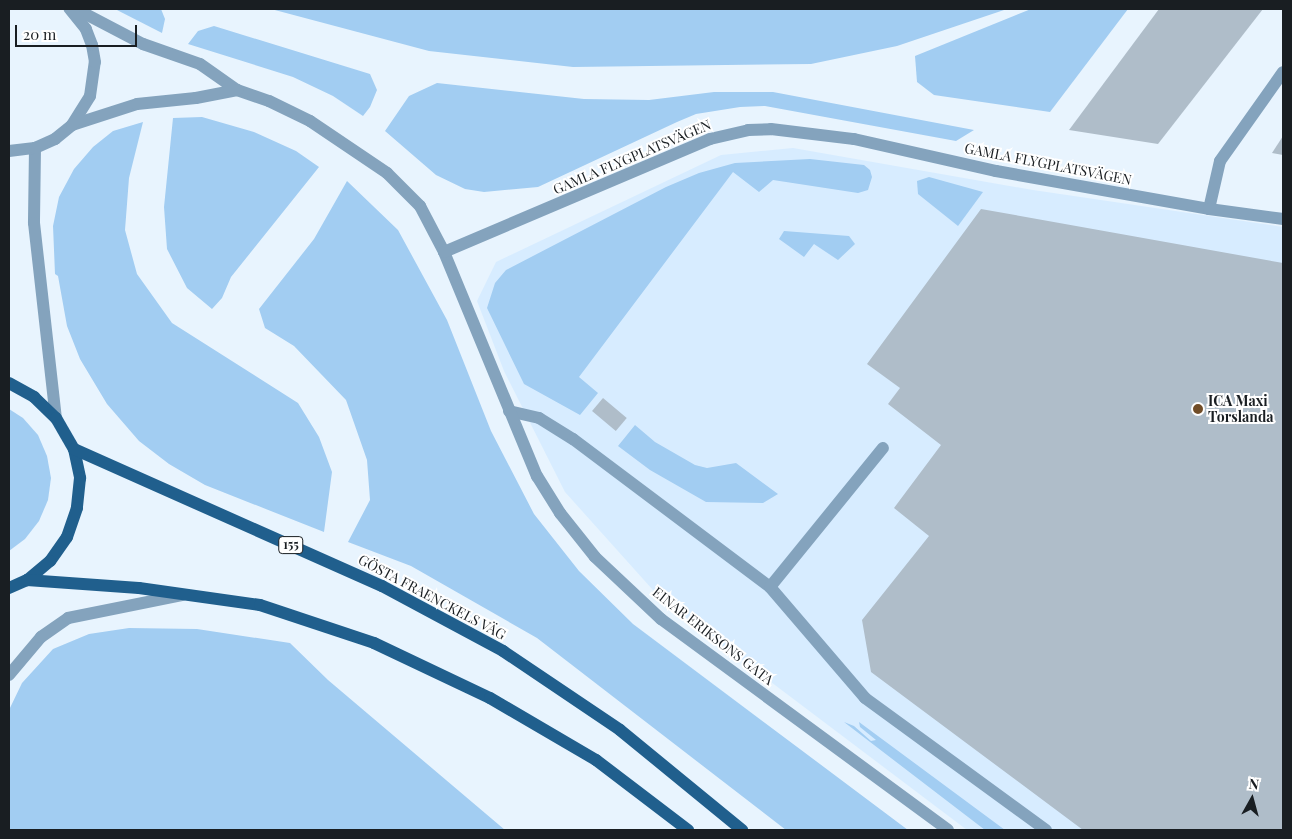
<!DOCTYPE html>
<meta charset="utf-8">
<style>
body{margin:0}
#map{position:relative;width:1292px;height:839px;overflow:hidden;background:#e8f4fe;font-family:"Playfair Display",serif}
div>[style]{position:absolute}
[style*='--x']{left:calc(var(--x)*1px);top:calc(var(--y)*1px);width:calc(var(--w)*1px);rotate:calc(var(--a)*1deg)}
.built>*{inset:0;background:#d7ecff}
.green>*{inset:0;background:#a2cdf2}
.building>*{inset:0;background:#afbdc9;transform-origin:0 0}
.service>*{height:12px;margin:-6px;padding:0 6px;transform-origin:6px;border-radius:6px;background:#84a3bd}
.minor>*{height:12px;margin:-6px;padding:0 6px;transform-origin:6px;border-radius:6px;background:#84a3bd}
.tertiary>*{height:12px;margin:-6px;padding:0 6px;transform-origin:6px;border-radius:6px;background:#84a3bd}
.primary>*{height:12px;margin:-6px;padding:0 6px;transform-origin:6px;border-radius:6px;background:#205f8d}
.dots>*{width:14px;height:14px;translate:-50% -50%;box-sizing:border-box;border:2px solid #fff;border-radius:50%}
span{translate:-50% -50%;white-space:nowrap;text-align:center;line-height:1.15;-webkit-text-stroke:4px #fff;paint-order:stroke}
.shield-label span{padding:1px 4px;background:#fff;border:1px solid;border-radius:4px;-webkit-text-stroke-width:0}
.shield-label{font-size:12px;color:#191e22;font-weight:700}
.street-label{font-size:14px;color:#191e22}
.poi-label{font-size:14px;color:#191e22;font-weight:700}
.left{translate:0 -50%;text-align:left}
.frame{position:absolute;inset:0;border:10px solid #191e22;pointer-events:none}
.north{position:absolute;left:1227px;top:774px;width:50px;height:50px;-webkit-text-stroke:4px #fff;paint-order:stroke;rotate:7deg;font-size:14px;font-weight:700;line-height:20px;text-align:center;color:#191e22}
.north::after{content:'';display:block;margin:auto;width:18px;height:22px;background:#191e22;clip-path:polygon(50% 0,100% 100%,50% 72%,0 100%)}
.scale{position:absolute;left:15px;top:25px;width:122px;height:22px;box-sizing:border-box;border:2px solid #191e22;border-top:0;padding-left:6px;font-size:15px;line-height:18px;white-space:nowrap;color:#191e22;-webkit-text-stroke:4px #fff;paint-order:stroke}
</style>
<div id="map">
<div class="built">
<i style="clip-path:polygon(793px 148px,1033px 190px,1283px 227px,1283px 830px,967px 830px,661px 599px,565px 492px,504px 371px,477px 301px,496px 262px,721px 155px)"></i>
</div>
<div class="green">
<i style="clip-path:polygon(115px 9px,161px 9px,165px 19px,162px 33px)"></i>
<i style="clip-path:polygon(271px 9px,1007px 9px,897px 46px,811px 64px,573px 67px,429px 51px)"></i>
<i style="clip-path:polygon(1031px 9px,1128px 9px,1050px 112px,934px 95px,917px 82px,915px 56px)"></i>
<i style="clip-path:polygon(214px 26px,370px 74px,377px 90px,370px 107px,363px 116px,333px 96px,293px 77px,188px 44px,198px 31px)"></i>
<i style="clip-path:polygon(437px 83px,584px 99px,649px 100px,714px 92px,773px 92px,974px 130px,956px 141px,765px 106px,740px 107px,696px 114px,677px 122px,538px 187px,484px 192px,465px 189px,436px 175px,385px 131px,409px 96px)"></i>
<i style="clip-path:polygon(202px 117px,254px 132px,296px 151px,319px 167px,231px 277px,222px 298px,212px 309px,187px 288px,167px 249px,164px 207px,173px 118px)"></i>
<i style="clip-path:polygon(143px 122px,129px 178px,125px 230px,137px 274px,172px 323px,298px 403px,319px 437px,332px 472px,324px 532px,205px 485px,169px 464px,139px 441px,107px 404px,80px 359px,67px 326px,58px 276px,55px 274px,53px 226px,59px 197px,74px 169px,93px 147px,113px 131px)"></i>
<i style="clip-path:polygon(810px 159px,864px 165px,870px 170px,872px 177px,868px 190px,858px 193px,773px 180px,759px 192px,733px 172px,579px 377px,598px 393px,580px 415px,524px 384px,487px 308px,495px 283px,506px 270px,666px 187px,699px 173px,735px 163px)"></i>
<i style="clip-path:polygon(929px 177px,983px 192px,958px 226px,918px 194px,917px 181px)"></i>
<i style="clip-path:polygon(347px 181px,398px 230px,447px 320px,491px 431px,534px 514px,579px 571px,633px 624px,908px 830px,786px 830px,537px 638px,411px 566px,348px 542px,370px 500px,367px 460px,346px 400px,294px 346px,265px 328px,259px 309px,314px 239px)"></i>
<i style="clip-path:polygon(784px 231px,849px 236px,855px 244px,838px 260px,814px 244px,804px 257px,779px 239px)"></i>
<i style="clip-path:polygon(9px 409px,23px 418px,38px 435px,47px 456px,51px 478px,48px 500px,39px 521px,25px 539px,9px 551px)"></i>
<i style="clip-path:polygon(635px 425px,655px 442px,695px 465px,707px 468px,736px 463px,778px 494px,763px 503px,706px 502px,650px 470px,618px 446px)"></i>
<i style="clip-path:polygon(129px 628px,197px 629px,290px 643px,328px 680px,505px 830px,9px 830px,9px 710px,22px 683px,53px 649px,89px 634px)"></i>
<i style="clip-path:polygon(844px 722px,854px 726px,871px 741px,876px 740px,860px 727px,859px 722px,1005px 830px,985px 830px)"></i>
</div>
<div class="building">
<i style="clip-path:polygon(1159px 9px,1263px 9px,1158px 144px,1069px 130px)"></i>
<i style="clip-path:polygon(1283px 136px,1283px 155px,1272px 153px)"></i>
<i style="clip-path:polygon(981px 209px,1283px 263px,1283px 830px,1083px 830px,871px 672px,862px 620px,929px 536px,894px 508px,941px 445px,888px 404px,900px 388px,867px 364px)"></i>
<i style="left:603px;top:398px;width:31px;height:17px;rotate:40deg"></i>
</div>
<div class="service">
<i style="--x:509;--y:411;--w:31;--a:13"></i>
<i style="--x:539;--y:418;--w:40;--a:32"></i>
<i style="--x:573;--y:439;--w:246;--a:36.9"></i>
<i style="--x:770;--y:587;--w:146;--a:49.4"></i>
<i style="--x:865;--y:698;--w:224;--a:36.1"></i>
<i style="--x:770;--y:587;--w:179;--a:-50.9"></i>
</div>
<div class="minor">
<i style="--x:76;--y:9;--w:76;--a:27.6"></i>
<i style="--x:143;--y:44;--w:60;--a:19.3"></i>
<i style="--x:200;--y:64;--w:45;--a:35.1"></i>
<i style="--x:237;--y:90;--w:34;--a:19"></i>
<i style="--x:269;--y:101;--w:46;--a:26"></i>
<i style="--x:310;--y:121;--w:93;--a:34"></i>
<i style="--x:387;--y:173;--w:47;--a:45"></i>
<i style="--x:420;--y:206;--w:52;--a:62.4"></i>
<i style="--x:444;--y:252;--w:243;--a:67.5"></i>
<i style="--x:537;--y:476;--w:44;--a:58.1"></i>
<i style="--x:560;--y:513;--w:56;--a:51.5"></i>
<i style="--x:595;--y:557;--w:91;--a:43.2"></i>
<i style="--x:661;--y:619;--w:356;--a:36.3"></i>
<i style="--x:72;--y:125;--w:68;--a:-17.9"></i>
<i style="--x:137;--y:104;--w:59;--a:-5.8"></i>
<i style="--x:196;--y:98;--w:42;--a:-11"></i>
<i style="--x:35;--y:148;--w:75;--a:90.8"></i>
<i style="--x:34;--y:223;--w:196;--a:83.6"></i>
<i style="--x:9;--y:151;--w:26;--a:-7"></i>
<i style="--x:35;--y:148;--w:22;--a:-24"></i>
<i style="--x:55;--y:139;--w:22;--a:-39"></i>
<i style="--x:72;--y:125;--w:34;--a:-58"></i>
<i style="--x:90;--y:96;--w:34;--a:-82"></i>
<i style="--x:95;--y:62;--w:17;--a:-100"></i>
<i style="--x:92;--y:45;--w:17;--a:-111"></i>
<i style="--x:86;--y:29;--w:26;--a:-129"></i>
<i style="--x:1209;--y:209;--w:49;--a:-77.1"></i>
<i style="--x:1220;--y:161;--w:109;--a:-54.7"></i>
</div>
<div class="tertiary">
<i style="--x:444;--y:252;--w:289;--a:-23"></i>
<i style="--x:710;--y:139;--w:39;--a:-13"></i>
<i style="--x:748;--y:130;--w:23;--a:-2"></i>
<i style="--x:771;--y:129;--w:84;--a:6.9"></i>
<i style="--x:854;--y:139;--w:146;--a:12.7"></i>
<i style="--x:996;--y:171;--w:216;--a:10.1"></i>
<i style="--x:1209;--y:209;--w:75;--a:7.7"></i>
<i style="--x:9;--y:675;--w:50;--a:-49.9"></i>
<i style="--x:41;--y:637;--w:33;--a:-35"></i>
<i style="--x:68;--y:618;--w:116;--a:-11.4"></i>
</div>
<div class="primary">
<i style="--x:9;--y:383;--w:29;--a:29"></i>
<i style="--x:34;--y:397;--w:30;--a:44"></i>
<i style="--x:56;--y:418;--w:36;--a:60"></i>
<i style="--x:74;--y:449;--w:30;--a:78"></i>
<i style="--x:80;--y:478;--w:30;--a:96"></i>
<i style="--x:77;--y:508;--w:31;--a:109"></i>
<i style="--x:67;--y:537;--w:29;--a:125"></i>
<i style="--x:50;--y:561;--w:30;--a:140"></i>
<i style="--x:27;--y:580;--w:20;--a:156"></i>
<i style="--x:74;--y:449;--w:337;--a:24"></i>
<i style="--x:382;--y:586;--w:137;--a:28.2"></i>
<i style="--x:503;--y:651;--w:141;--a:34"></i>
<i style="--x:620;--y:730;--w:158;--a:39.3"></i>
<i style="--x:27;--y:580;--w:112;--a:4.1"></i>
<i style="--x:139;--y:588;--w:122;--a:8"></i>
<i style="--x:260;--y:605;--w:120;--a:18.4"></i>
<i style="--x:374;--y:643;--w:128;--a:25.4"></i>
<i style="--x:490;--y:698;--w:123;--a:30.3"></i>
<i style="--x:596;--y:760;--w:116;--a:37.3"></i>
</div>
<div class="dots">
<i style="left:1198px;top:409px;background:#714d28"></i>
</div>
<div class="shield-label">
<span style="left:291px;top:545px">155</span>
</div>
<div class="street-label">
<span style="left:632px;top:157px;rotate:-23deg">GAMLA FLYGPLATSVÄGEN</span>
<span style="left:1048px;top:164px;rotate:11deg">GAMLA FLYGPLATSVÄGEN</span>
<span style="left:432px;top:597px;rotate:28deg">GÖSTA FRAENCKELS VÄG</span>
<span style="left:713px;top:636px;rotate:38deg">EINAR ERIKSONS GATA</span>
</div>
<div class="poi-label">
<span class="left" style="left:1208px;top:409px">ICA Maxi<br>Torslanda</span>
</div>
<div class="frame"></div>
<div class="north">N</div>
<div class="scale">20 m</div>
</div>
